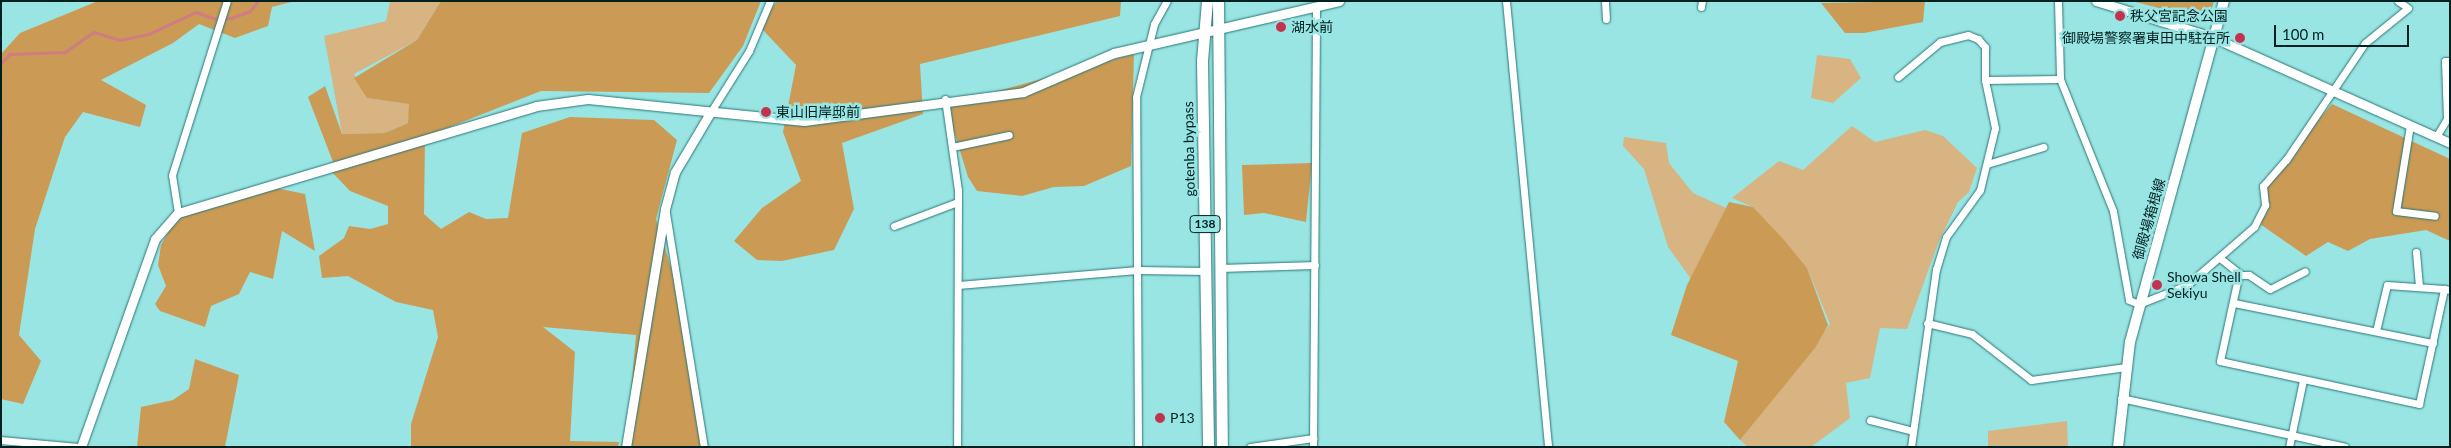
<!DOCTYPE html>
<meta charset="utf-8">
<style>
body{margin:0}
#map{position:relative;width:2451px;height:448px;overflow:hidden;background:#99e5e3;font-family:Lato,"Noto Sans JP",sans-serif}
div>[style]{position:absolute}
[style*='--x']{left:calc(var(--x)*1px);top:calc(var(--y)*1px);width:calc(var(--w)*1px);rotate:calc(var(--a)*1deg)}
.green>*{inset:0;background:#d8b482}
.forest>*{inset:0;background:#cb9b55}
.stream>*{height:2.5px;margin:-1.25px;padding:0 1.25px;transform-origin:1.25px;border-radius:1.25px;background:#d07c83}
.roads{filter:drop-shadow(0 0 1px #287776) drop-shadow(0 0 1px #287776)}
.minor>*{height:7px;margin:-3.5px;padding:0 3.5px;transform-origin:3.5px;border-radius:3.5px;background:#fff}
.tertiary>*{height:9px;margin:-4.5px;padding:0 4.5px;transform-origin:4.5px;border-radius:4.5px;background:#fff}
.secondary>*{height:10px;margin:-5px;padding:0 5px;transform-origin:5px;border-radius:5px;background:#fff}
.trunk>*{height:11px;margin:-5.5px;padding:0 5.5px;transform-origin:5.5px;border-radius:5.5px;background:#fff}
.dots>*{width:14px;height:14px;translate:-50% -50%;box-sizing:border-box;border:2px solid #99e5e3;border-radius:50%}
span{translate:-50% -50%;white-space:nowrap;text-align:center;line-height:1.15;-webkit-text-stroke:5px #99e5e3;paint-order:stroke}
.shield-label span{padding:1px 4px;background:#99e5e3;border:1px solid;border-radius:4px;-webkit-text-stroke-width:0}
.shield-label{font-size:12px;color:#012121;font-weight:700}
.poi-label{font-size:14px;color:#012121}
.left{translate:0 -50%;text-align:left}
.right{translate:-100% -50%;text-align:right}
.street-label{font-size:14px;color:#012121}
.frame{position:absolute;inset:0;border:2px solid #012121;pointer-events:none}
.scale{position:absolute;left:2274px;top:25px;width:135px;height:22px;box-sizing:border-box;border:2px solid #012121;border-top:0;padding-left:6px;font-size:15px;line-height:18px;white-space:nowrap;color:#012121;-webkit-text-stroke:4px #99e5e3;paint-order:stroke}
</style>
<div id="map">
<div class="green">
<i style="clip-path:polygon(390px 1px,441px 1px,417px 40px,354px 74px,367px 98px,410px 104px,408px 123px,385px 133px,342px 134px,324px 36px,386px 21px)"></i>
<i style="clip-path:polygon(1817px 55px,1850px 59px,1861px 78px,1833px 103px,1811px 98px)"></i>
<i style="clip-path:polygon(1852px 126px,1875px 142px,1925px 130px,1943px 136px,1977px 168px,1969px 192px,1958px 202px,1939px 241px,1907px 329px,1880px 328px,1870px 378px,1846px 383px,1850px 418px,1811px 447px,1748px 447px,1740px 440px,1830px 324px,1807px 268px,1753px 207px,1732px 198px,1779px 161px,1803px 170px)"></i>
<i style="clip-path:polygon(1624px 137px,1666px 143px,1669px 163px,1693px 193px,1726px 208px,1691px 279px,1668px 247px,1644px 169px,1623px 146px)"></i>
<i style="clip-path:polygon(2067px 421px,2068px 447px,1988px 447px,1988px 431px)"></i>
</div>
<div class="forest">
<i style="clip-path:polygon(98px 1px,295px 1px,272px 7px,268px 26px,235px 38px,199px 24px,173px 43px,101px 80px,146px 105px,140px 127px,83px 112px,65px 137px,35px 229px,19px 335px,41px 361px,23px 404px,1px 399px,1px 54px,20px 33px)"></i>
<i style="clip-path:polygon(441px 1px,761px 1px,743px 46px,709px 93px,541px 91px,399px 147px,425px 140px,424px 214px,441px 229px,469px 212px,486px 219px,508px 218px,522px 133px,570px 117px,654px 120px,677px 140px,656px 219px,684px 310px,705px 447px,626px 447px,636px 335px,543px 327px,575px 352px,570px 441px,619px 442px,618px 447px,411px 447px,411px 424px,438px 337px,433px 310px,396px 302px,348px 276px,322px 278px,319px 256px,344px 238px,349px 226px,370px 229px,388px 224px,388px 206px,350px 191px,329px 169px,384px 152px,333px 162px,308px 97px,325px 86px,342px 134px,385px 133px,408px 123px,409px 104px,367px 98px,354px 78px,417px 40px)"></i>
<i style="clip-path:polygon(777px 1px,1121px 1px,1120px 16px,920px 64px,923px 114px,842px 143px,854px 209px,834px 250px,782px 261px,757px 260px,734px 241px,762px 208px,801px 181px,783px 132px,796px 65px,760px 27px)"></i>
<i style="clip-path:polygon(1925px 1px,1923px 22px,1864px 33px,1845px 33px,1821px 3px)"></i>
<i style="clip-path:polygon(2132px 1px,2214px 1px,2208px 21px)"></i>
<i style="clip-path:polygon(1134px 54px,1131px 166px,1084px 186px,1054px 187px,1022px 196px,977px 191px,968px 177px,946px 105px)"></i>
<i style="clip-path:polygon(2332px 104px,2450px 159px,2450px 241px,2426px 230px,2370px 239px,2348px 251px,2328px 242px,2306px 256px,2260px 224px,2263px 186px)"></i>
<i style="clip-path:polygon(1312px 163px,1306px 222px,1264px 213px,1244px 215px,1242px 165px)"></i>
<i style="clip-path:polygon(276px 188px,305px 194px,315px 251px,282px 231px,273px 279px,250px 272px,239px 294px,211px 306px,205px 327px,160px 311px,155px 304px,166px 286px,158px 265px,161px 245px,174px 222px,196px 207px,221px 205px)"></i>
<i style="clip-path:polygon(1729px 202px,1753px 207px,1784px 240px,1807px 268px,1828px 325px,1815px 348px,1740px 440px,1724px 422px,1738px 361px,1671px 335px,1687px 285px)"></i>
<i style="clip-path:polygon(195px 359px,239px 375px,225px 447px,137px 447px,141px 407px,173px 400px,189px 389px)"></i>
</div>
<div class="stream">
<i style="--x:1;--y:63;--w:13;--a:-45"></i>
<i style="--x:10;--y:54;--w:55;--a:-2.1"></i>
<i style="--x:65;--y:52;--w:35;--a:-35"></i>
<i style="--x:94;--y:32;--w:27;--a:17"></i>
<i style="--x:120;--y:40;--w:30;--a:-12"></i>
<i style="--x:149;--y:34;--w:52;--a:-25.1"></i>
<i style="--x:196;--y:12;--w:21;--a:19"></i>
<i style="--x:216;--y:19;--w:15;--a:-4"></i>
<i style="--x:231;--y:18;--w:20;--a:-20"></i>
<i style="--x:250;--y:11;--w:13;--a:-51"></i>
<i style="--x:1;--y:115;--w:23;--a:90"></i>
</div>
<div class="roads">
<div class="minor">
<i style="--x:1506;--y:1;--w:448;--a:84.6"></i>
<i style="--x:1605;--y:1;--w:18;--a:87"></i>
<i style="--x:2058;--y:1;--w:78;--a:88.5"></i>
<i style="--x:2060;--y:79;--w:142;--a:68.1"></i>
<i style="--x:2113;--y:211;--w:90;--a:79.8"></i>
<i style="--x:2129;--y:300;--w:11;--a:22"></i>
<i style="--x:2139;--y:304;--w:52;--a:-21.6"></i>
<i style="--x:2187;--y:285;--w:89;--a:-40.9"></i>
<i style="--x:2254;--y:227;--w:25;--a:-63"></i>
<i style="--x:2265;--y:205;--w:19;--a:-96"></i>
<i style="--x:2263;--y:186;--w:35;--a:-49"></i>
<i style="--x:2286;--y:160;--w:141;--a:-56"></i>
<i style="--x:2365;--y:43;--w:55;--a:-39.1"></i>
<i style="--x:2408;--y:8;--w:12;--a:-145"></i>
<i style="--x:1701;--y:7;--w:6;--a:-81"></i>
<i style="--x:1898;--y:77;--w:55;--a:-39.8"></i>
<i style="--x:1940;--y:42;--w:29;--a:-14"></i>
<i style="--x:1968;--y:35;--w:11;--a:22"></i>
<i style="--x:1978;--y:39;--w:11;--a:49"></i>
<i style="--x:1985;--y:47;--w:33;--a:90"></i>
<i style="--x:1985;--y:80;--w:49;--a:78.2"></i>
<i style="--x:1995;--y:128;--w:64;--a:103.6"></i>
<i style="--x:1980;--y:190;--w:58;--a:125.9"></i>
<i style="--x:1946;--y:237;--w:34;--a:107"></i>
<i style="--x:1936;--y:269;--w:180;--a:98"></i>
<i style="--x:1985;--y:80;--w:75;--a:-0.8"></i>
<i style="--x:945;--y:99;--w:92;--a:81.9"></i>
<i style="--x:958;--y:190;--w:257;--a:90.2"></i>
<i style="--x:710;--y:113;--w:73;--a:-57.8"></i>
<i style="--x:749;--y:51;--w:54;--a:-67.2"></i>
<i style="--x:2410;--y:125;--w:87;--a:99.2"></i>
<i style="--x:2396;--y:211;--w:39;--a:7"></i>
<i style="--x:2436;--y:137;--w:21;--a:-59"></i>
<i style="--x:2447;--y:119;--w:58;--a:-92"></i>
<i style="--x:2445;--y:61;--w:5;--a:0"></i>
<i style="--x:952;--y:147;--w:58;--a:-11.9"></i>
<i style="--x:1987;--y:164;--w:59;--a:-16.9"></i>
<i style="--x:178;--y:213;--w:38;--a:-99"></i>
<i style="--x:172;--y:175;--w:182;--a:-72.5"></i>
<i style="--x:666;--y:213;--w:237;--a:80.8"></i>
<i style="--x:894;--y:226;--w:68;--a:-20.6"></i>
<i style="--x:2416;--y:252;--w:34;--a:85"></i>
<i style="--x:2221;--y:259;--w:23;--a:38"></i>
<i style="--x:2239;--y:273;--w:90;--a:102.2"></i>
<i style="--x:2220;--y:361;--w:204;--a:12.2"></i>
<i style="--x:2419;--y:404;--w:118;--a:-77.7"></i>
<i style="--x:2444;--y:289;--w:6;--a:9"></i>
<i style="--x:1220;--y:268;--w:95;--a:-1.8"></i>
<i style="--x:2238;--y:275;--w:11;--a:0"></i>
<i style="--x:2249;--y:275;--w:25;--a:34"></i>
<i style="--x:2270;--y:289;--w:39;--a:-27"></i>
<i style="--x:958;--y:285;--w:180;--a:-4.8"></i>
<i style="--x:1137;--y:270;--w:69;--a:0.8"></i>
<i style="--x:2234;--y:303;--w:203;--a:11.4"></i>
<i style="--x:1927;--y:323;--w:46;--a:13.7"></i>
<i style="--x:1972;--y:334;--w:75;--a:37.9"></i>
<i style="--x:2031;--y:380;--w:96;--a:-7.8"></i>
<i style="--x:2376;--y:331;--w:47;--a:-76.6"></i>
<i style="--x:2387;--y:285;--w:57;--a:4"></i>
<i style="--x:2121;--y:398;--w:229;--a:12.3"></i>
<i style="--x:1870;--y:420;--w:44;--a:14.3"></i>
<i style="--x:1;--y:440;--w:77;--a:5.2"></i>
<i style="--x:1138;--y:447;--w:350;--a:-90.3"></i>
<i style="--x:1136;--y:97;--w:75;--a:-76.1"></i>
<i style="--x:1154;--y:24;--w:26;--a:-61"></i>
<i style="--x:1250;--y:447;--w:64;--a:-8.1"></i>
<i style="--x:1313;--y:447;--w:440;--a:-89.6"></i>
<i style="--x:2289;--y:447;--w:68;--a:-78.2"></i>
</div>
<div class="tertiary">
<i style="--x:2096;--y:1;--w:121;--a:17.2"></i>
<i style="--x:2212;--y:37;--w:261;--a:24"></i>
<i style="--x:81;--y:447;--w:221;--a:-70.4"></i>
<i style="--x:155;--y:239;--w:35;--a:-49"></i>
<i style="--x:178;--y:213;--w:374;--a:-16.6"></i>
<i style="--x:536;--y:106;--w:52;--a:-7.7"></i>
<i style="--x:588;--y:99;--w:217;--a:5.8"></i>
<i style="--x:804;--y:121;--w:221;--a:-7.5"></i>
<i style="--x:1023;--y:92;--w:99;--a:-23.2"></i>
<i style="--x:1114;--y:53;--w:231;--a:-13"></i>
<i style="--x:626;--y:447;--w:241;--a:-80.7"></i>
<i style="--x:665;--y:209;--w:38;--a:-75"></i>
<i style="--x:675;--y:172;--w:69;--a:-59.3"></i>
</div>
<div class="secondary">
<i style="--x:2118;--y:447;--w:106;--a:-83.5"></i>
<i style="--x:2130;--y:342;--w:354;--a:-74.6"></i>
</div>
<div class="trunk">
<i style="--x:1207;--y:1;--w:60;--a:94.8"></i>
<i style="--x:1202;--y:61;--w:386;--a:89.1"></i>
<i style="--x:1218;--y:1;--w:446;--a:89.5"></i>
</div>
</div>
<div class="dots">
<i style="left:2120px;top:16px;background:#c3334f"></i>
<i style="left:1281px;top:27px;background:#c3334f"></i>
<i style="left:2240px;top:38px;background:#c3334f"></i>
<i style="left:766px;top:112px;background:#c3334f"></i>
<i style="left:2157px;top:285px;background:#c3334f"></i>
<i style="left:1160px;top:418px;background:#c3334f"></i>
</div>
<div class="shield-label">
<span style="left:1205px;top:224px">138</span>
</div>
<div class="poi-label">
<span class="left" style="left:2130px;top:16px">秩父宮記念公園</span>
<span class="left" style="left:1291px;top:27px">湖水前</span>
<span class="right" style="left:2230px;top:38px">御殿場警察署東田中駐在所</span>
<span class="left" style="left:776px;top:112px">東山旧岸邸前</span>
<span class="left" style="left:2167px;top:285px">Showa Shell<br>Sekiyu</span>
<span class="left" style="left:1170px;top:418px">P13</span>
</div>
<div class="street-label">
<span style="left:1189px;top:149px;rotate:-91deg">gotenba bypass</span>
<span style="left:2149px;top:219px;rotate:-74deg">御殿場箱根線</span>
</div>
<div class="frame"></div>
<div class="scale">100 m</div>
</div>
